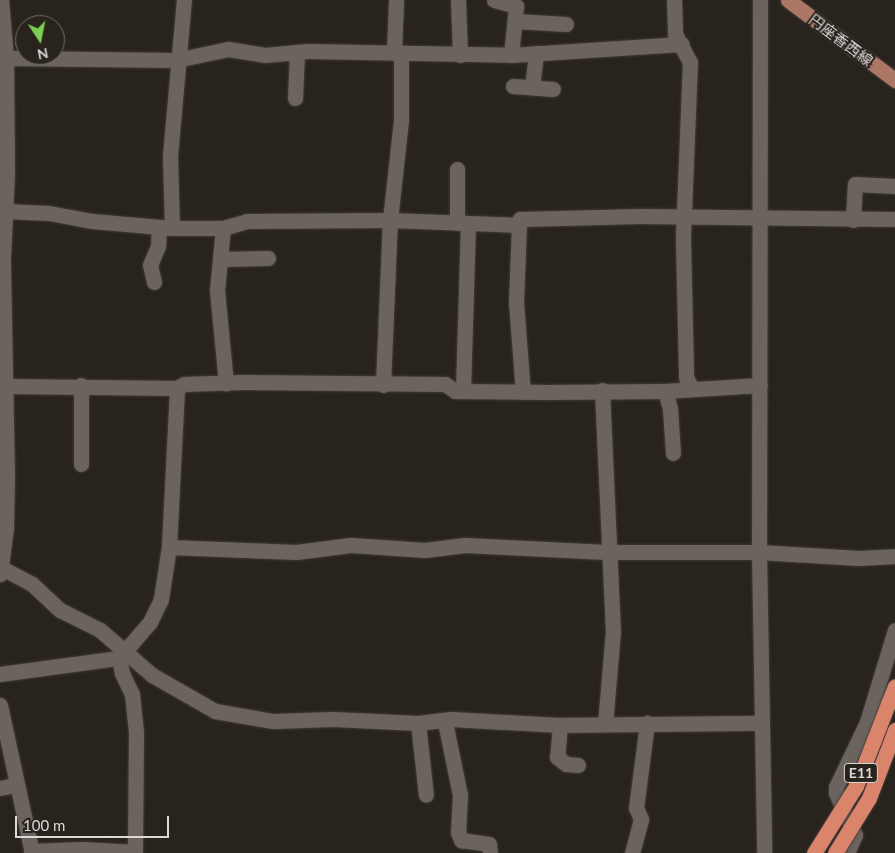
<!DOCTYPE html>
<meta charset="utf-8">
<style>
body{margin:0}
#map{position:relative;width:895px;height:853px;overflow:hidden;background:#29231e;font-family:Lato,"Noto Sans JP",sans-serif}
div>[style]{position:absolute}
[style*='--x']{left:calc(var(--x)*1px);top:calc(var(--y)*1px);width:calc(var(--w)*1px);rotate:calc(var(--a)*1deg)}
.roads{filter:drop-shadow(0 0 1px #433d39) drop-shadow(0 0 1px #433d39)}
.minor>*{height:15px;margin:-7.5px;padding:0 7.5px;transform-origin:7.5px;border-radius:7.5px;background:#6b645e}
.major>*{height:15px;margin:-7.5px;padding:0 7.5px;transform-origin:7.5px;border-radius:7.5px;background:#ad7766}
.bridges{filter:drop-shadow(0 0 1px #433d39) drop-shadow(0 0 1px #433d39)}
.highway-bridge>*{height:15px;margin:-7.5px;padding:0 7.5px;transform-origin:7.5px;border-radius:7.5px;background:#d9846b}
span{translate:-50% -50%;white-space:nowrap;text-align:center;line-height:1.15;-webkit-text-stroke:4px #29231e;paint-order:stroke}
.shield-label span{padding:1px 4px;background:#29231e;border:1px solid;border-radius:4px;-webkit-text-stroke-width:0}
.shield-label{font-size:14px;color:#ddd9d6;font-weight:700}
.street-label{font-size:15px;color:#ddd9d6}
.north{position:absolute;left:15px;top:15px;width:50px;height:50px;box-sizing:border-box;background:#29231e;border:1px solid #716c68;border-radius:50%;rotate:169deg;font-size:14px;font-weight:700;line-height:20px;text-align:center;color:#ddd9d6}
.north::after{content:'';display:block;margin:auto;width:18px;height:22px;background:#7fd052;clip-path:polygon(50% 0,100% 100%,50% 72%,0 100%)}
.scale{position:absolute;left:15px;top:816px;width:154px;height:22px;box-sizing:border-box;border:2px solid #ddd9d6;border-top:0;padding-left:6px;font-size:15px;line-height:18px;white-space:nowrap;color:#ddd9d6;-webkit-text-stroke:4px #29231e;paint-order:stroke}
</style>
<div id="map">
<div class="roads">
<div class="minor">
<i style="--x:458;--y:0;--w:55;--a:87.9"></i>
<i style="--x:494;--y:0;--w:23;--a:15"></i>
<i style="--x:516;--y:6;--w:49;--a:95.8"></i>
<i style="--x:674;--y:0;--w:34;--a:88"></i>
<i style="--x:675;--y:34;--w:32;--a:62"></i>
<i style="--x:690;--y:62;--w:178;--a:92.3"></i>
<i style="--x:683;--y:240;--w:137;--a:88.7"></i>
<i style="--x:686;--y:377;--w:11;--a:63"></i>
<i style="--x:760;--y:0;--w:552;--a:90.1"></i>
<i style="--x:759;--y:552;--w:301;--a:89"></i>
<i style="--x:515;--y:21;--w:51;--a:3.4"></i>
<i style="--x:394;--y:53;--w:53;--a:-87.8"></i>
<i style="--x:6;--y:58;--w:170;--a:0.7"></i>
<i style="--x:176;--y:60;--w:53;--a:-11.9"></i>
<i style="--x:228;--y:49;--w:37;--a:9"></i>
<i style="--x:265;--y:55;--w:43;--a:-5.3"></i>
<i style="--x:308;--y:51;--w:203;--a:1.1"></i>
<i style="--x:511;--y:55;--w:171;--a:-3.7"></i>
<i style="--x:513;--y:86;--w:40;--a:4.3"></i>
<i style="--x:532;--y:87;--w:34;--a:-83"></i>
<i style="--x:295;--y:98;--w:46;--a:-87.5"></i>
<i style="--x:457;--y:169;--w:54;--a:90"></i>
<i style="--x:5;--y:211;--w:44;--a:2.6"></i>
<i style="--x:49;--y:213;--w:44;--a:10.5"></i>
<i style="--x:92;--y:221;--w:80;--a:5"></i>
<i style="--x:172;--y:228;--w:51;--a:0"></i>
<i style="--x:223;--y:228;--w:25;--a:-16"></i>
<i style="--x:247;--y:221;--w:143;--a:-0.4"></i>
<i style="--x:390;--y:220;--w:129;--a:2.2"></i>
<i style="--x:519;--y:225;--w:6;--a:-81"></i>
<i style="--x:520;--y:219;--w:120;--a:-1.4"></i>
<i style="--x:640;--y:216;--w:255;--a:0.7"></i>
<i style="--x:853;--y:220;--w:36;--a:-87"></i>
<i style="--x:855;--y:184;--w:40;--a:2.9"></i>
<i style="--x:519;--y:225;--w:77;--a:92.2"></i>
<i style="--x:516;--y:302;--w:90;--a:85.6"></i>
<i style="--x:172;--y:228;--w:72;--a:-91.6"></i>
<i style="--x:170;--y:156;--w:157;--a:-84.9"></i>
<i style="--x:223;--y:228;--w:62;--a:95.5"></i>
<i style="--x:217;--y:290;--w:94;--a:84.5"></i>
<i style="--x:222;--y:259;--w:46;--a:-1.2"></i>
<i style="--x:154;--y:282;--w:17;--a:-103"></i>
<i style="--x:150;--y:265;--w:21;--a:-67"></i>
<i style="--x:158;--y:246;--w:19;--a:-87"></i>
<i style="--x:383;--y:385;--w:165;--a:-87.6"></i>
<i style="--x:390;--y:220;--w:100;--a:-83.7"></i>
<i style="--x:401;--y:121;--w:68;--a:-90"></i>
<i style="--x:5;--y:386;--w:172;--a:0.7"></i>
<i style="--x:177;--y:388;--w:8;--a:-30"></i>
<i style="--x:184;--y:384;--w:59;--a:-1.9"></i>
<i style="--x:243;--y:382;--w:202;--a:0.6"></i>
<i style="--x:445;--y:384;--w:12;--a:35"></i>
<i style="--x:455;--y:391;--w:91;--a:0.6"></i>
<i style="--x:546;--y:392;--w:119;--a:-0.5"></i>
<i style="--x:665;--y:391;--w:95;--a:-3.6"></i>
<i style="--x:602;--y:390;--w:241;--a:87.4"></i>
<i style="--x:613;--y:631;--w:93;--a:94.9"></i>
<i style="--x:463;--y:391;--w:168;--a:-88.3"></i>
<i style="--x:665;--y:391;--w:19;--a:74"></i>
<i style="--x:670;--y:409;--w:44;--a:86.1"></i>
<i style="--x:81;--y:464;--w:79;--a:-90"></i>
<i style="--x:169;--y:547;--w:127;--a:2.3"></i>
<i style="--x:296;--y:552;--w:55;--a:-7.3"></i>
<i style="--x:351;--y:545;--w:74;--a:3.9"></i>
<i style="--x:425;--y:550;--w:40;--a:-7.1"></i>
<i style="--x:465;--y:545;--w:142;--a:2.8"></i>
<i style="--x:607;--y:552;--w:152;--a:0"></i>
<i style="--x:759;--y:552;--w:100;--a:3.4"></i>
<i style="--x:859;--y:558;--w:36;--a:-3"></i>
<i style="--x:0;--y:567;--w:36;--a:28"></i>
<i style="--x:32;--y:584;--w:38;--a:43"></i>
<i style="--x:60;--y:610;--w:45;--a:26.6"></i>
<i style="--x:100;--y:630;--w:69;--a:40.9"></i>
<i style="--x:152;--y:675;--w:73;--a:29.7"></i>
<i style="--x:215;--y:711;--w:59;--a:9.8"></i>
<i style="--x:273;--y:721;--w:60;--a:-1.9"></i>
<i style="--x:333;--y:719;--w:85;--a:2.7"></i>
<i style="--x:418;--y:723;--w:33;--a:-7"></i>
<i style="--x:451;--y:719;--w:109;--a:3.2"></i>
<i style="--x:560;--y:725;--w:202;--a:-0.6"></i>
<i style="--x:0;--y:574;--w:46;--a:-82.6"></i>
<i style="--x:6;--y:528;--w:53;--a:-88.9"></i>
<i style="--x:7;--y:475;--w:217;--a:-91.1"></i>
<i style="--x:3;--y:258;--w:86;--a:-87.3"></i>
<i style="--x:7;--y:172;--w:114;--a:-90.5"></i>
<i style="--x:6;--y:58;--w:58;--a:-94.9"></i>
<i style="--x:119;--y:658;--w:15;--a:79"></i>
<i style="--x:122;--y:673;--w:23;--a:65"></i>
<i style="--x:132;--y:694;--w:39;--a:84"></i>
<i style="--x:136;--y:733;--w:120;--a:90.5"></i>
<i style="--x:0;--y:674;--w:120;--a:-7.7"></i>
<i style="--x:119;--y:658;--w:48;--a:-49.3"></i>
<i style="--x:150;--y:622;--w:25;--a:-64"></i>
<i style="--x:161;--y:599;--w:53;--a:-81.3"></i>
<i style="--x:169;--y:547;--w:159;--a:-87.1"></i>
<i style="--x:0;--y:705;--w:151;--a:77.8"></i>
<i style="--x:445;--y:722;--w:75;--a:78.4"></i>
<i style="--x:460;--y:795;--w:37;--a:93"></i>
<i style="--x:458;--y:832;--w:9;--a:69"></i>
<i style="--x:461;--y:840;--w:28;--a:8"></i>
<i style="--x:489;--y:844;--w:9;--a:84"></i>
<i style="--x:418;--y:723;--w:72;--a:83.7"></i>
<i style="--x:560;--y:725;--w:32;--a:95"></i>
<i style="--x:557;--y:757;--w:11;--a:38"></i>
<i style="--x:566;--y:764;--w:12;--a:5"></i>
<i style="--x:0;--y:788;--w:16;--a:-11"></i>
<i style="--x:31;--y:851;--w:51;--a:-2.2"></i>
<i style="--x:82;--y:849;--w:53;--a:3.2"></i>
<i style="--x:632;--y:853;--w:35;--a:-75"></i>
<i style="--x:641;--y:819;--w:12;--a:-114"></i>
<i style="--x:636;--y:808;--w:86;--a:-82.6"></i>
<i style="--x:847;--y:853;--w:20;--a:-66"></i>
<i style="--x:855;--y:835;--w:46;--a:-114.3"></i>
<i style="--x:836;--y:793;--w:6;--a:-90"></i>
<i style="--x:836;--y:787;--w:72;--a:-64.5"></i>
<i style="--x:867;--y:722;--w:96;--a:-73.1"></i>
</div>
<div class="major">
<i style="--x:788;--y:0;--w:134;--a:36.8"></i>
</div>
</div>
<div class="bridges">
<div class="highway-bridge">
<i style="--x:814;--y:853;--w:79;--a:-57.9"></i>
<i style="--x:856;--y:786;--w:107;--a:-68.7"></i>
<i style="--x:835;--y:853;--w:65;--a:-58.3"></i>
<i style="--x:869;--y:798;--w:73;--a:-69.1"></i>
</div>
</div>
<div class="shield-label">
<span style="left:861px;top:773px">E11</span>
</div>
<div class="street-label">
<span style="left:841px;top:40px;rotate:37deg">円座香西線</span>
</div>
<div class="north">N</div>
<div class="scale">100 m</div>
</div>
